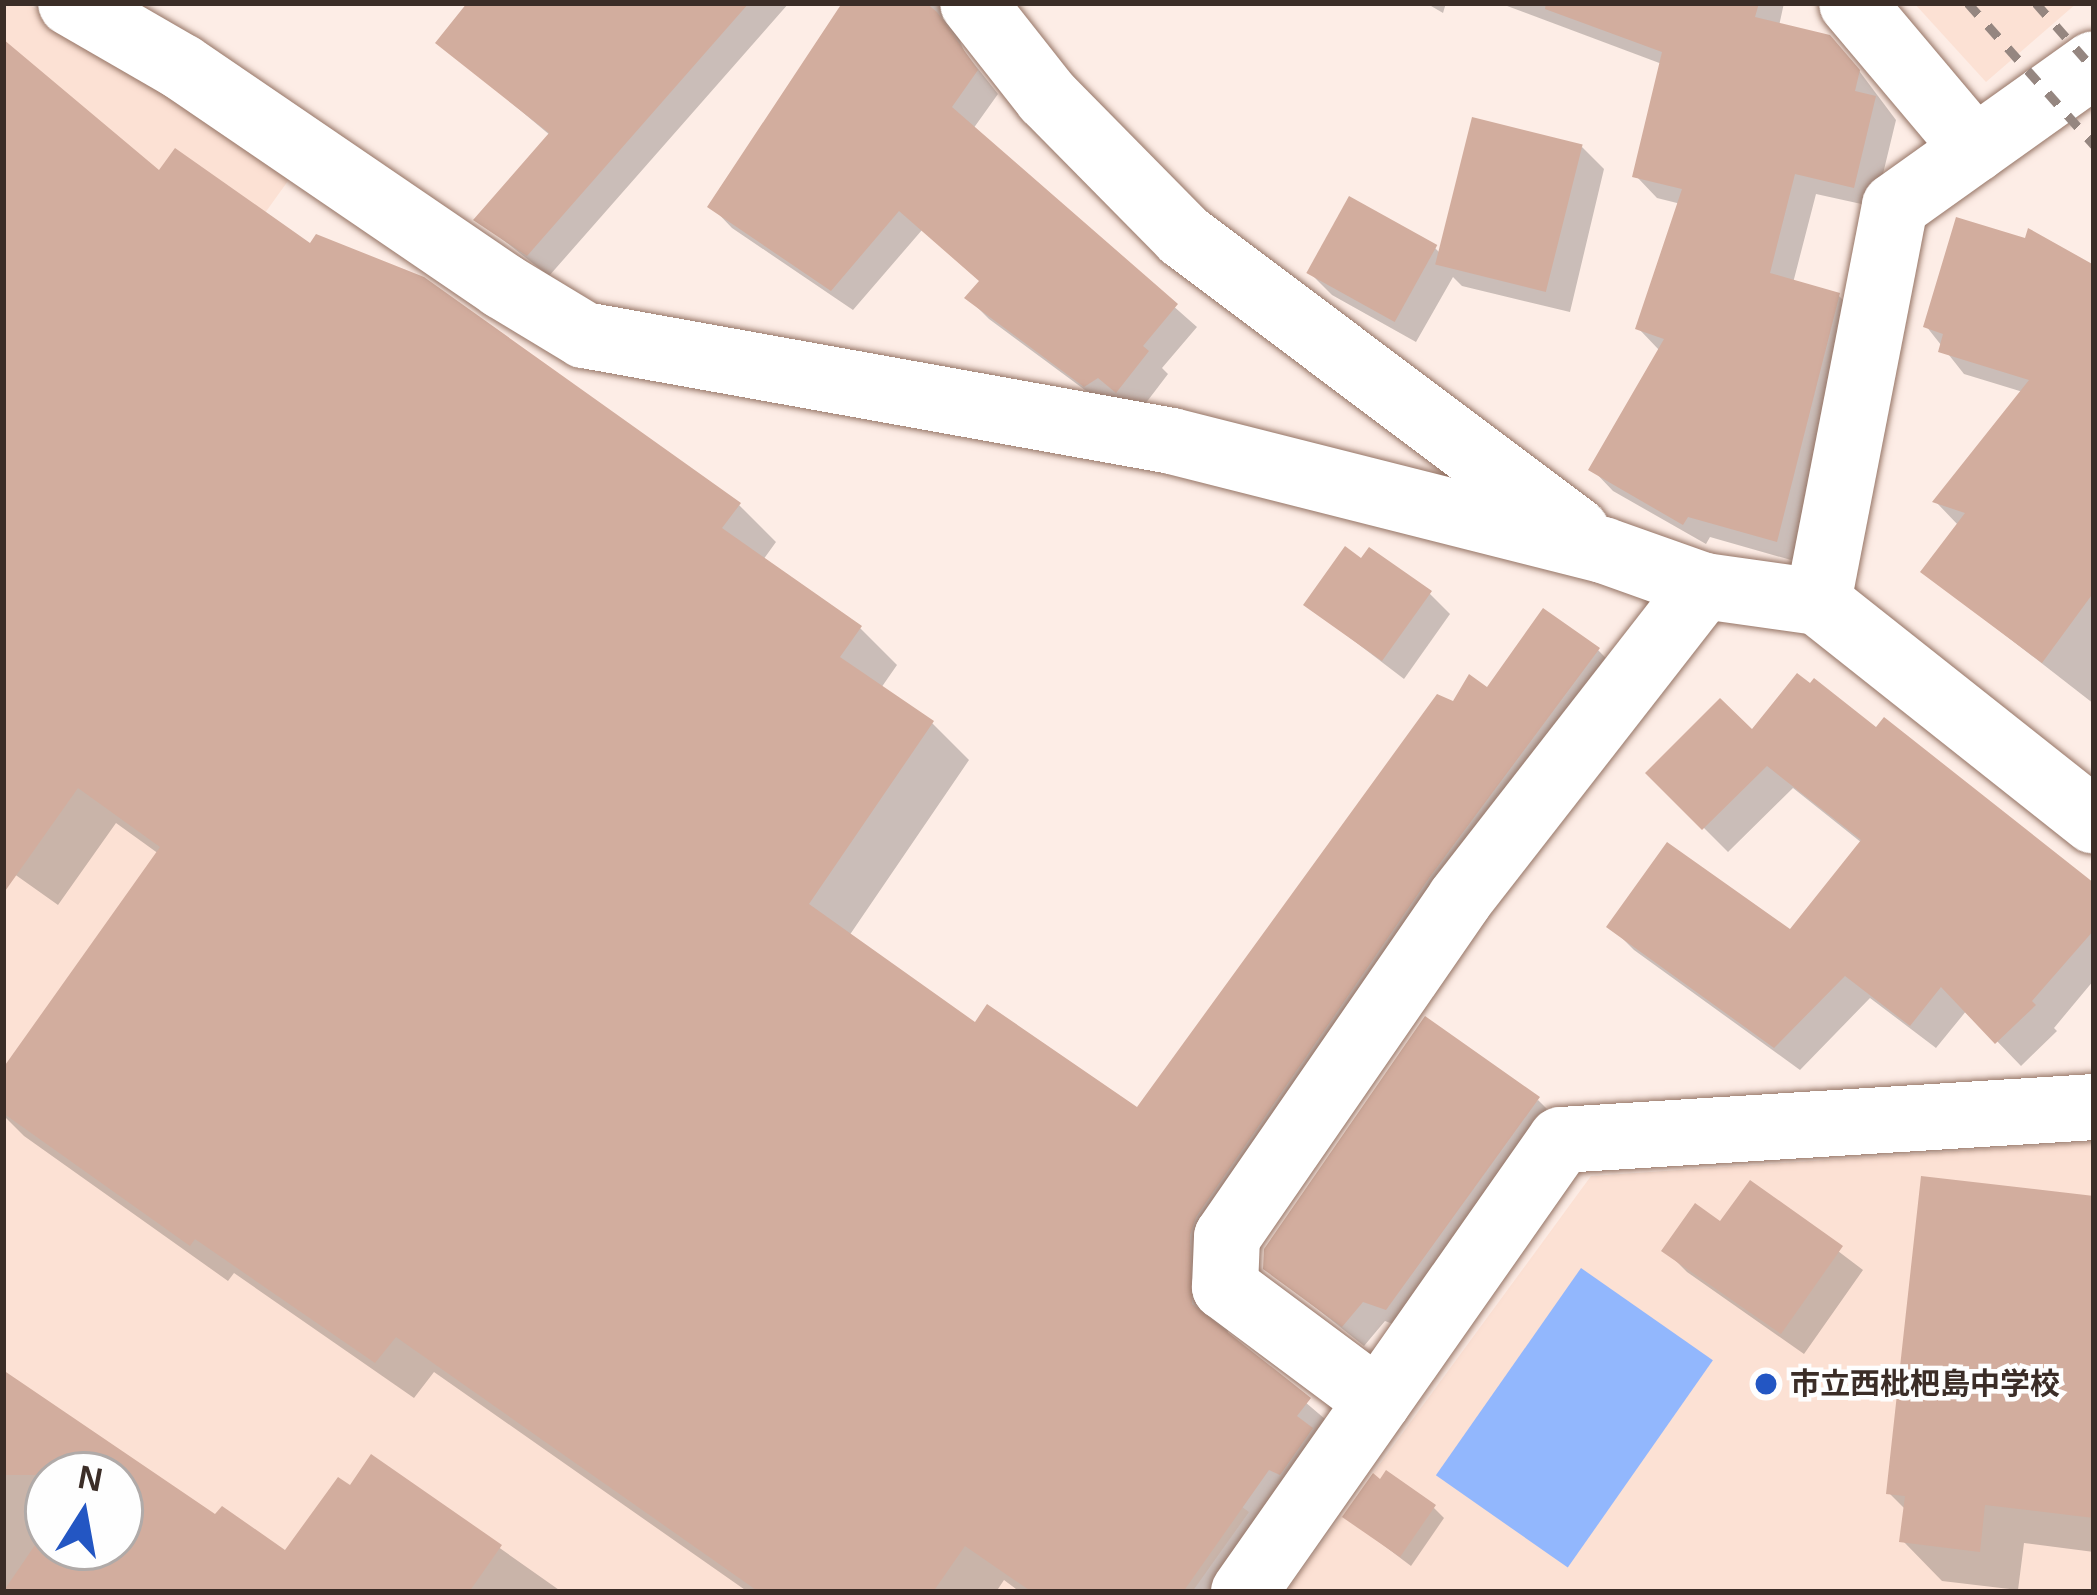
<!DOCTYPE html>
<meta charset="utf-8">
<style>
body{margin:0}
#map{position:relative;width:2097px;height:1595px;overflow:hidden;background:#fdede6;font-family:Arial,"Noto Sans JP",sans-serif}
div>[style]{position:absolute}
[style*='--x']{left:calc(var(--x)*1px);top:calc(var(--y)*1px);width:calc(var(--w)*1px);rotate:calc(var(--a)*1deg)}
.built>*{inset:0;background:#fce1d4}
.water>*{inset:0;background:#92b7fd;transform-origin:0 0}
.shadow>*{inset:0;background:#0003}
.building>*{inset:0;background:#d2ad9e;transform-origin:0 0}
.roads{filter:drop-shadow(0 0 3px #957465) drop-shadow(0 0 3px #957465)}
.minor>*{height:66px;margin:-33px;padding:0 33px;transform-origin:33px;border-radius:33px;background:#fff}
.rail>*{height:9px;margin-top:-4.5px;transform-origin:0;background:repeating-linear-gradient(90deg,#958680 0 15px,transparent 0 30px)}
.dots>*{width:33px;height:33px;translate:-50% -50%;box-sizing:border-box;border:6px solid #fefefe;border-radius:50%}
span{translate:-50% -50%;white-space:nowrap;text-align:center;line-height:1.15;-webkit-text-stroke:9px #fefefe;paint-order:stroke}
.poi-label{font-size:30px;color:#3b2d27;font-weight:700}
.left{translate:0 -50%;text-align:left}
.frame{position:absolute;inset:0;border:6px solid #3b2d27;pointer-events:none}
.north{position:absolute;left:24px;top:1451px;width:120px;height:120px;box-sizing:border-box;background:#fefefe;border:3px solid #b0aaa8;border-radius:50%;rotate:11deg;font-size:33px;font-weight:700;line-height:48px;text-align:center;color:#3b2d27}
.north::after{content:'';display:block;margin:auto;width:42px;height:54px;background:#2356c3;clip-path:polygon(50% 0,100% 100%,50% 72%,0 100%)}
</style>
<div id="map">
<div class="built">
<i style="clip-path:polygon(evenodd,3px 3px,26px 3px,106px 49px,293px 174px,115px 422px,25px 640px,1249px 1512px,1192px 1592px,3px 1592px,3px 3px,48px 1475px,120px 1475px,120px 1547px,48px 1547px,48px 1475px)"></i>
<i style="clip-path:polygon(1914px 3px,2077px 3px,1986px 82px)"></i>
<i style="clip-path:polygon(2094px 1142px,2094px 1592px,1286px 1592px,1591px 1176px)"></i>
</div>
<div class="water">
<i style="left:1581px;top:1268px;width:161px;height:253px;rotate:35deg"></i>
</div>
<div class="shadow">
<i style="clip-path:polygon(471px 3px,789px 3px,549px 276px,478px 220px,551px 136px,439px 42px)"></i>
<i style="clip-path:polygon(846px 3px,965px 3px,956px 31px,964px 51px,998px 94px,973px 129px,1197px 327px,1162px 368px,1168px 374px,1139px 412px,1121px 398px,1108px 407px,989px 319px,968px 298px,981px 282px,922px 230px,853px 310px,732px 228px,711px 206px)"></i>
<i style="clip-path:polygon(1426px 3px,1446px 3px,1443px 13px)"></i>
<i style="clip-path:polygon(1499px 3px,1784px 3px,1779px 26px,1851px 60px,1896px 120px,1875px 207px,1816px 194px,1793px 283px,1838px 295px,1860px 317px,1798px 562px,1710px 537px,1706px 544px,1613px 491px,1592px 469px,1660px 351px,1638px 328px,1681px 204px,1657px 198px,1636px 176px,1662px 64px)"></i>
<i style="clip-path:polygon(3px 43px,160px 175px,310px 247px,739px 505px,776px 542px,763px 560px,860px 628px,897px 665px,881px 688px,932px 723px,969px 760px,849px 936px,975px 1026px,1137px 1111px,1455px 705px,1598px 650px,1635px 688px,1226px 1274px,1228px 1336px,1346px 1437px,1246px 1592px,1020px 1592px,1004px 1580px,996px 1592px,748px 1592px,434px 1372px,414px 1398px,234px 1273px,228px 1281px,24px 1136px,3px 1115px,3px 1076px,159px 854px,116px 823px,58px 905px,3px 866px)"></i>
<i style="clip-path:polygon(1582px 147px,1604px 169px,1570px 312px,1462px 286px,1453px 277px,1416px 342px,1332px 295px,1310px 273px,1435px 248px,1442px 255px)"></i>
<i style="clip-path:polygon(2094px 269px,2094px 704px,1924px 572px,1959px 526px,1936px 502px,2023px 392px,1964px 374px,1926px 326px)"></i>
<i style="clip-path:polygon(1362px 562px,1430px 594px,1450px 614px,1404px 679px,1307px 605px)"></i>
<i style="clip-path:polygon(1753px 734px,2094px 887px,2094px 980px,2054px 1028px,2057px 1031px,2021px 1066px,1967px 1010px,1936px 1048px,1870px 998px,1800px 1070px,1634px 950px,1610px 926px,1791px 933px,1862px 843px,1793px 788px,1728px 852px,1649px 773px)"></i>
<i style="clip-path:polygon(1538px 1100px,1559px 1121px,1408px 1330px,1385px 1321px,1364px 1346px,1266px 1268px)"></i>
<i style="clip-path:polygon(1751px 1185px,1863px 1270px,1804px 1354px,1687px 1272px,1665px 1250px,1721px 1225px)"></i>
<i style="clip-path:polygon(2094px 1199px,2094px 1552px,2024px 1543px,2018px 1590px,1942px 1581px,1903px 1541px,1906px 1510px,1889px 1493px)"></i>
<i style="clip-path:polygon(evenodd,3px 1374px,216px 1518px,286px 1554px,350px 1489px,372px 1458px,562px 1592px,3px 1592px,3px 1374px,48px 1475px,120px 1475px,120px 1547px,48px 1547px,48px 1475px)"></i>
<i style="clip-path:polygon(1434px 1508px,1444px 1518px,1411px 1566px,1346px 1517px)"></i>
</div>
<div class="building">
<i style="clip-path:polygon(467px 3px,749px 3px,527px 256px,473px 220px,549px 133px,435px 43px)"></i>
<i style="clip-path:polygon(842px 3px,926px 3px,937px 12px,978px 70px,952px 107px,1178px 304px,1143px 346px,1149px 351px,1116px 393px,1098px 378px,1084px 387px,964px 298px,979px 281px,899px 211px,831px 291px,707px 207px)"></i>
<i style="clip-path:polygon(1546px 3px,1759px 3px,1755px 17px,1830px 35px,1860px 70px,1855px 91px,1876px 96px,1854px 188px,1795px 174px,1770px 273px,1840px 293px,1777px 542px,1688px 517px,1683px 525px,1588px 470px,1664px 339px,1635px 329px,1682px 189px,1632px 177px,1662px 52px,1545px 9px)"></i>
<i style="clip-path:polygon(3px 39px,159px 170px,175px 148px,310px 243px,316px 234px,424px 277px,741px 503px,722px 528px,862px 626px,840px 657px,934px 721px,809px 904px,975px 1022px,987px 1004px,1137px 1107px,1437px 694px,1453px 701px,1469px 674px,1487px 687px,1543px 608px,1600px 648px,1429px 878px,1196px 1217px,1190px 1235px,1192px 1304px,1311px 1398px,1297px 1416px,1313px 1428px,1280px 1475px,1269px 1470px,1183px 1592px,1032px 1592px,965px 1546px,933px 1592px,759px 1592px,396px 1337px,375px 1363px,195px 1239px,190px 1246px,3px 1113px,3px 1068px,160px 847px,78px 788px,3px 894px)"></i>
<i style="left:1472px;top:117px;width:114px;height:152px;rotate:14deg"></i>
<i style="left:1349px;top:196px;width:101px;height:88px;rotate:29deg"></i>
<i style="clip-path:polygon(1956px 217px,2025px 238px,2028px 228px,2094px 265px,2094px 592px,2042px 663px,1920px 572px,1965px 513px,1932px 502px,2029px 380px,1938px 352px,1943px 334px,1923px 327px)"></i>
<i style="clip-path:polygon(1345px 546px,1361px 558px,1369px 547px,1432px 591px,1382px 661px,1303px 605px)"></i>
<i style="clip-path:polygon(1797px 673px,1810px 683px,1814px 678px,1876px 727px,1884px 717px,2094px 883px,2094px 930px,2032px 1001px,2036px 1005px,1995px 1044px,1941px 987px,1910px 1026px,1845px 976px,1774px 1048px,1606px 927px,1667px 842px,1790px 929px,1861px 840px,1767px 766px,1702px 830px,1645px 773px,1720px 698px,1752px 729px)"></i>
<i style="clip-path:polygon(1425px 1016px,1540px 1097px,1386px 1310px,1363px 1302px,1342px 1327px,1263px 1269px,1264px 1249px)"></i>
<i style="clip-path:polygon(1921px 1176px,2094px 1196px,2094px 1518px,1985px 1505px,1980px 1552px,1899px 1542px,1905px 1496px,1886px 1494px)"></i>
<i style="clip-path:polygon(1750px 1180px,1843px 1246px,1781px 1334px,1661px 1251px,1695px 1203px,1720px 1221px)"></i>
<i style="clip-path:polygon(3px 1370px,215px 1514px,222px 1506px,285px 1550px,338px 1477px,350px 1485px,371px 1454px,502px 1545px,469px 1592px,3px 1592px,48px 1526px,48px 1547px,120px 1547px,120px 1475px,3px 1475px)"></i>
<i style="clip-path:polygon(1386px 1470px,1436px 1505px,1400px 1557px,1342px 1517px,1373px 1473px,1380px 1479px)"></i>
</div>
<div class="roads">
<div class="minor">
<i style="--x:71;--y:3;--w:128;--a:30"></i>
<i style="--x:182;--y:67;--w:389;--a:34.3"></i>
<i style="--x:503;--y:286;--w:95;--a:31.2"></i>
<i style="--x:584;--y:335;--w:597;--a:10.22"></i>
<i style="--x:1172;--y:441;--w:445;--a:14.2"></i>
<i style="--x:1603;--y:550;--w:107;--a:19.6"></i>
<i style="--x:1704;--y:586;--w:115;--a:8"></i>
<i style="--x:1818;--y:602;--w:352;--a:38.4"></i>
<i style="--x:973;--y:3;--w:120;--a:51.8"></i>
<i style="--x:1047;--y:97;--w:195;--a:45.4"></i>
<i style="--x:1184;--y:236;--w:491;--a:36.9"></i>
<i style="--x:1852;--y:3;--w:191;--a:49.9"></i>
<i style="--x:1818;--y:602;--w:403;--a:-79"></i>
<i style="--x:1895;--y:206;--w:244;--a:-35.5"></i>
<i style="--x:1378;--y:1401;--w:191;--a:-143.3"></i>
<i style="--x:1225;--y:1287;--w:50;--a:-87.7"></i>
<i style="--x:1227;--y:1237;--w:411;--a:-55.4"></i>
<i style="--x:1460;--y:899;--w:397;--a:-52.1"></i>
<i style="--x:1244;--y:1592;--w:552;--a:-54.96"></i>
<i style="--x:1561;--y:1140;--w:534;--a:-3.54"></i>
</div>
</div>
<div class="rail">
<i style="--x:1968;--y:3;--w:190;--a:48.4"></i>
<i style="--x:2036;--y:3;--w:88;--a:48.7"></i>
</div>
<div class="dots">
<i style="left:1766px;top:1384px;background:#2356c3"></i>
</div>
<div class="poi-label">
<span class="left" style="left:1790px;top:1384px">市立西枇杷島中学校</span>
</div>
<div class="frame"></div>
<div class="north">N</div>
</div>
